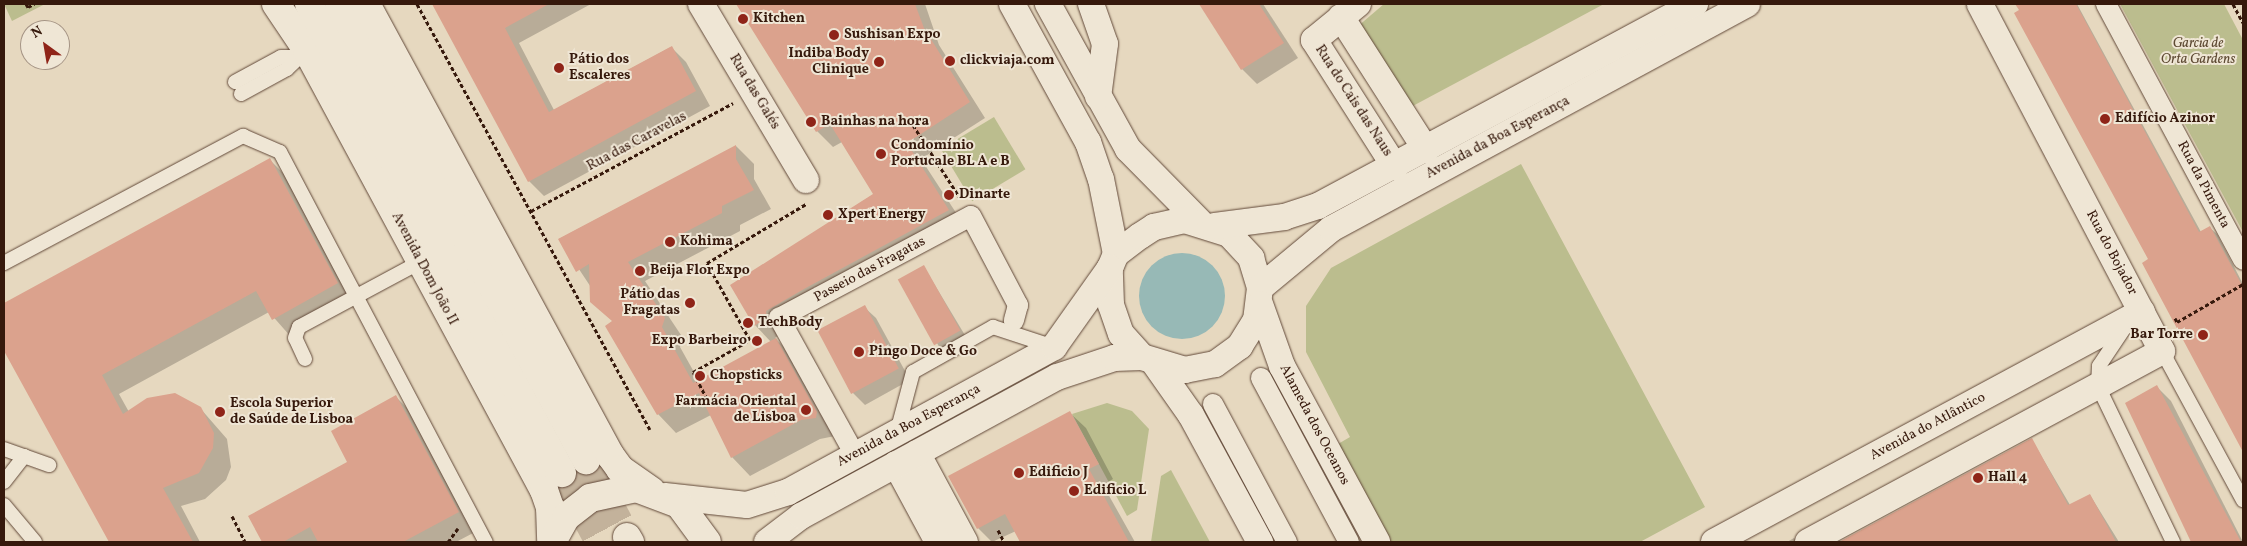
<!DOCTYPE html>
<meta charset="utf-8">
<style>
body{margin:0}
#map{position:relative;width:2247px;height:546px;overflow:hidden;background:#e6d8bf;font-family:Vollkorn,serif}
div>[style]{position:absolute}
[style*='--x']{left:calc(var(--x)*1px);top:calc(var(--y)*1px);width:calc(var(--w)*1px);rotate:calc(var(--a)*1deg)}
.green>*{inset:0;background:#bbbd8e;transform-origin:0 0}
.water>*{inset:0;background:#97b9b6}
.round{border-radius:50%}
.shadow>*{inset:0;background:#0003;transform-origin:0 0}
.building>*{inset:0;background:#dba28d;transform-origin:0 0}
.secondary-tunnel>*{height:28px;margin-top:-14px;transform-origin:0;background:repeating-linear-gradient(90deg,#c3b29b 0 28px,transparent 0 42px)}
.path>*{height:3px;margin-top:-1.5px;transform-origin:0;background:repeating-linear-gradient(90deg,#36190c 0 4px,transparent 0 6.5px)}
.roads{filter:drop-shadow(0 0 1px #624939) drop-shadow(0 0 1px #624939)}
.service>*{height:14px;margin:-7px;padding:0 7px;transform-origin:7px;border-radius:7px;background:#efe6d5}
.pedestrian>*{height:20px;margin:-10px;padding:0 10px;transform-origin:10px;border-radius:10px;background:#efe6d5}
.minor>*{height:26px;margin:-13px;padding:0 13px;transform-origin:13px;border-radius:13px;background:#efe6d5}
.secondary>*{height:28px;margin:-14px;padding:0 14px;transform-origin:14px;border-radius:14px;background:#efe6d5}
.dots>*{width:14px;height:14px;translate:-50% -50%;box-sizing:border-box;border:2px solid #efe6d5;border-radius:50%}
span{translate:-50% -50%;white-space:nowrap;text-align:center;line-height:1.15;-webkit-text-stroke:4px #efe6d5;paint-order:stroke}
.poi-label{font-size:14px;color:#36190c;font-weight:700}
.left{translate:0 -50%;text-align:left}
.right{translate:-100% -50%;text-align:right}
.park-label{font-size:14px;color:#5e4a33;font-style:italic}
.street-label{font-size:14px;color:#36190c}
.frame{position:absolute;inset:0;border:5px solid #36190c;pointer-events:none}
.north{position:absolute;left:20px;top:20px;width:50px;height:50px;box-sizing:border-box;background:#efe6d5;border:1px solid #a59485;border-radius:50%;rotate:328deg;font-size:14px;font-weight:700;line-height:20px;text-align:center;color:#36190c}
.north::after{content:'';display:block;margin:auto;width:18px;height:22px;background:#8f2418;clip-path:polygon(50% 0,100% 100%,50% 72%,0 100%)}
</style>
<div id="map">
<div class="green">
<i style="clip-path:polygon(4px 4px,45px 4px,12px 21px)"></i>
<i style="clip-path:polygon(1384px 4px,1604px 4px,1409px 108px,1357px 27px)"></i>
<i style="clip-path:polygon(2120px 4px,2224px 4px,2243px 40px,2243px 232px)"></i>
<i style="left:994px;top:117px;width:61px;height:62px;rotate:59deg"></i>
<i style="clip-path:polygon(1521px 164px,1705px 507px,1640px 542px,1391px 542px,1338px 444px,1350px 437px,1306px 352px,1306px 306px,1331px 268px)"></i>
<i style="clip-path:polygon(1107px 403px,1132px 411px,1149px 429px,1137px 510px,1127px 516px,1072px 414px)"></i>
<i style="clip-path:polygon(1171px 470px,1210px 542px,1151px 542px,1161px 476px)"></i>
</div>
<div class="water">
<i class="round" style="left:1139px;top:253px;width:86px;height:86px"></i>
</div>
<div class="shadow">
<i style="clip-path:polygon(441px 4px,591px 4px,519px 43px,554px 110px,671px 47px,686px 62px,710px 106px,544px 196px,529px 181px,436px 7px)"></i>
<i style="clip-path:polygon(737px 4px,925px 4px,939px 45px,985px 118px,921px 159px,964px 225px,781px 327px,782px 333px,775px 338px,795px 358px,835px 436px,820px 439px,750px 476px,732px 457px,711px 415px,676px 433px,658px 414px,614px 322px,559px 239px,736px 146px,754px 164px,754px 179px,771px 209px,740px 225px,740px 231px,645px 281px,683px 338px,680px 347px,699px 381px,771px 342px,755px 325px,732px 285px,874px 194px,842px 142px,833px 147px,817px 131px)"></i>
<i style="clip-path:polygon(1201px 4px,1263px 4px,1298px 58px,1257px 84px,1242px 69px)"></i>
<i style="clip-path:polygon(2017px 4px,2077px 4px,2201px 232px,2210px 228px,2217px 234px,2243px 284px,2243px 449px,2143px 263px,2150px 260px)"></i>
<i style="clip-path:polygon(270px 160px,288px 178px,356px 302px,291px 337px,269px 312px,119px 394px,129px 412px,200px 408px,227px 439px,231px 467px,226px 480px,205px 499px,181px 506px,200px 542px,112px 542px,4px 347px,4px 304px)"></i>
<i style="left:924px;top:267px;width:84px;height:28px;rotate:59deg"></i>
<i style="clip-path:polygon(864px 307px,876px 318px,910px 380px,865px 405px,853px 393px)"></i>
<i style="clip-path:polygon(2157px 387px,2171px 401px,2243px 542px,2193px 542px,2127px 403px)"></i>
<i style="clip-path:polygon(396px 397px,414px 415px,477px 531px,456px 542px,264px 542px,250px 517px,349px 462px)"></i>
<i style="clip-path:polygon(1070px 413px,1086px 428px,1113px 479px,1103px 485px,1135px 542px,1022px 542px,1016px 531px,992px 542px,978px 528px)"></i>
<i style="clip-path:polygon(2032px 440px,2070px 505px,2090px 495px,2119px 542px,1842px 542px)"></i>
<i style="clip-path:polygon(1794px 538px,1798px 542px,1787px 542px)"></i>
</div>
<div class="building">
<i style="clip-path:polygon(432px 4px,549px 4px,505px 28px,549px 112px,672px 46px,696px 91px,528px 182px)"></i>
<i style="clip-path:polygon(736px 4px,915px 4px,924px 28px,970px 102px,907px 143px,949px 210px,804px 289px,766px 311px,767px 318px,754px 326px,730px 285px,873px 194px,830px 124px,816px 132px)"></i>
<i style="clip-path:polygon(1199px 4px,1259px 4px,1284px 43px,1241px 70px)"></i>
<i style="clip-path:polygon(2015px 4px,2076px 4px,2199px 232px,2210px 226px,2243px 287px,2243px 452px,2142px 263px,2148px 259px,2014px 13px,2019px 10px)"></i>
<i style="clip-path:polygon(736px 145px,736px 159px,754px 190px,722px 206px,722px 213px,628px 262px,665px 318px,662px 327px,696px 388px,693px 383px,776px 338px,817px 412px,816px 418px,801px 420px,731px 458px,699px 393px,657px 415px,605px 326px,612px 321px,590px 302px,589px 264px,576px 272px,558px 239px)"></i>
<i style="clip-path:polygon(270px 158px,338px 283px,272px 320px,256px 291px,102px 375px,123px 414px,147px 398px,175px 393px,201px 407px,214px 433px,213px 448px,199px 473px,163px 488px,193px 542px,109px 542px,4px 351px,4px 303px)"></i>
<i style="left:924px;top:265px;width:75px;height:30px;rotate:61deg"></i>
<i style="left:865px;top:305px;width:72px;height:54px;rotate:62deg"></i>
<i style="clip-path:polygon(2157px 385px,2241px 542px,2191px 542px,2125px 403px)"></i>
<i style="clip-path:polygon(396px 395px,459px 512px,403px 542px,318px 542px,310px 527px,283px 542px,262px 542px,248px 516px,347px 462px,331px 431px)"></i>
<i style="clip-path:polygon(1070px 411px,1099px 464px,1089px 469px,1129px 542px,1020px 542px,1005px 514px,977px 529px,948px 476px)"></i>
<i style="clip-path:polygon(2032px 438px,2068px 505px,2090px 494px,2116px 542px,1839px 542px)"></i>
</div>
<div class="secondary-tunnel">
<i style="--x:586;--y:460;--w:87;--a:62"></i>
<i style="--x:562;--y:473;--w:78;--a:61.8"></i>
</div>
<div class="path">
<i style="--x:26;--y:4;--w:4;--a:56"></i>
<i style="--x:28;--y:7;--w:7;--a:-27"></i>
<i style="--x:417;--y:4;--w:485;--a:61.3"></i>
<i style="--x:2233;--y:4;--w:21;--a:62"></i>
<i style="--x:913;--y:125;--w:87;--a:57.2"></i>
<i style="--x:531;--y:211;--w:229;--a:-28.1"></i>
<i style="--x:2175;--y:318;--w:4;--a:63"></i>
<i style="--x:2177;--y:322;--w:76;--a:-29.9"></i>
<i style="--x:707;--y:399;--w:30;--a:-117"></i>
<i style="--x:693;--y:372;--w:65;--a:-29.3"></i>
<i style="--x:750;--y:340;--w:88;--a:-119.2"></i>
<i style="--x:707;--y:263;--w:115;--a:-30.8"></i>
<i style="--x:232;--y:516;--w:29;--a:63"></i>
<i style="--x:998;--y:530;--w:13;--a:63"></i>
<i style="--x:448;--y:542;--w:17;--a:-54"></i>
</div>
<div class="roads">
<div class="service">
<i style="--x:235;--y:82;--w:52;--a:-28.5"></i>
<i style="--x:281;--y:57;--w:13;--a:0"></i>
<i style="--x:241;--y:94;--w:52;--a:-28.5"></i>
<i style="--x:287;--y:69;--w:28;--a:-44"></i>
<i style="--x:4;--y:263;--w:271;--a:-28"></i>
<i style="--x:243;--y:136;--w:40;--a:23.4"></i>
<i style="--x:280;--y:152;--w:441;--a:62.2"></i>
<i style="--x:2125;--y:327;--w:47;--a:123.7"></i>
<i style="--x:2099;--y:366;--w:20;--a:93"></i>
<i style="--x:2098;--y:386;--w:173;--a:64.3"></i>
<i style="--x:2162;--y:351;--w:170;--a:61.5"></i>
<i style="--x:305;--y:359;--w:23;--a:-115"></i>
<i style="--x:295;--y:338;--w:12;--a:-70"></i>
<i style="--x:299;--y:327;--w:137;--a:-28.2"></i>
<i style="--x:897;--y:432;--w:62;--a:-75.1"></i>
<i style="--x:913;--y:372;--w:92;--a:-29.4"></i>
<i style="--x:993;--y:327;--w:64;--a:18.2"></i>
<i style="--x:4;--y:449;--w:48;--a:19.6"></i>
<i style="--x:4;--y:482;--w:33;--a:-52"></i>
<i style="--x:4;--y:505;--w:48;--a:50"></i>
</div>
<div class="pedestrian">
<i style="--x:2106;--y:4;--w:290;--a:61.8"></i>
<i style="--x:1261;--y:378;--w:186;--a:61.8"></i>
<i style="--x:1213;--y:404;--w:157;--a:61.8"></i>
<i style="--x:855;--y:455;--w:157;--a:-119"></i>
<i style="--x:779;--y:318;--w:217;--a:-28"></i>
<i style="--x:971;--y:216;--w:101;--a:62.2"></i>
<i style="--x:1018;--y:305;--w:16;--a:105"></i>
</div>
<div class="minor">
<i style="--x:701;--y:4;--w:205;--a:59.2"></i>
<i style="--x:1012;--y:4;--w:158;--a:61.2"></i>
<i style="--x:1088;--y:142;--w:39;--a:71"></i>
<i style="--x:1101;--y:179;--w:76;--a:78.7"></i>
<i style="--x:1048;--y:4;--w:166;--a:61.1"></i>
<i style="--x:1128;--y:149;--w:103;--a:45.4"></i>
<i style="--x:1091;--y:4;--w:42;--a:70.7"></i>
<i style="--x:1105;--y:44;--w:53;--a:97.5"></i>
<i style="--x:1358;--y:4;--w:57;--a:140.7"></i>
<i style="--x:1314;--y:40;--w:151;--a:57.5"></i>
<i style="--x:1341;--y:17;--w:158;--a:57.4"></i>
<i style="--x:1185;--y:220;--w:46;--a:17.7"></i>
<i style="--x:1229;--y:234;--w:33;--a:47"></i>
<i style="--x:1251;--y:258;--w:31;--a:73"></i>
<i style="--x:1260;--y:288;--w:32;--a:97"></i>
<i style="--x:1256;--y:320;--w:31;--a:122"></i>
<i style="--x:1240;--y:346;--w:31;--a:144"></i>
<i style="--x:1215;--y:364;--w:31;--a:169"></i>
<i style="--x:1185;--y:370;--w:45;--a:-163.2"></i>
<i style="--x:1142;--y:357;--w:31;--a:-132"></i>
<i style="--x:1121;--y:334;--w:31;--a:-109"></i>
<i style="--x:1111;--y:305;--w:37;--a:-92"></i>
<i style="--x:1110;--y:268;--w:15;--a:-67"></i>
<i style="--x:1116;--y:254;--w:30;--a:-37"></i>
<i style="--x:1140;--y:236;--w:17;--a:-33"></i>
<i style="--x:1154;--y:227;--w:32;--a:-13"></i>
<i style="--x:1215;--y:226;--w:70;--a:-7.4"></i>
<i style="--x:1284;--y:217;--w:36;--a:-18"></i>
<i style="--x:1318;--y:206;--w:428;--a:-28.2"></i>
<i style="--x:1260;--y:288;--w:92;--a:-39.7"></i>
<i style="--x:1331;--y:229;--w:473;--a:-28.4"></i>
<i style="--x:1260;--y:304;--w:66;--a:70.5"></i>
<i style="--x:1282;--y:366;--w:200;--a:61.6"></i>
<i style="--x:1155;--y:364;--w:62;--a:54.8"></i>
<i style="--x:1191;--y:415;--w:145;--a:61.5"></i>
<i style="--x:917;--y:453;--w:101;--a:61.7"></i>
<i style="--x:896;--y:464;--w:89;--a:61.7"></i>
<i style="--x:665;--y:496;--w:82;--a:6.3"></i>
<i style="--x:747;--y:505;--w:43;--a:-17.6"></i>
<i style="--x:788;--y:492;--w:303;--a:-28.6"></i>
<i style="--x:1054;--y:347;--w:97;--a:-54.7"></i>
<i style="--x:767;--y:542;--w:43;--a:-37.4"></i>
<i style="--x:801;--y:516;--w:291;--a:-28.5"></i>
<i style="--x:1057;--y:377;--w:60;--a:-18.4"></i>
<i style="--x:1114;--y:358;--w:28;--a:-2"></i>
<i style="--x:1714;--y:542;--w:486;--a:-28.3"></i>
<i style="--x:1808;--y:542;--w:402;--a:-28.3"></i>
<i style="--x:2162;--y:351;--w:392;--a:-117.7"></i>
</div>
<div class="secondary">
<i style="--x:276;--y:4;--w:55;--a:56"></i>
<i style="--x:307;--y:50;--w:500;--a:61.7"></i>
<i style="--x:544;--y:490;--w:18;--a:71"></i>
<i style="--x:550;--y:507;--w:35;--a:88"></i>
<i style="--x:309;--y:4;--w:533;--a:61.66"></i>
<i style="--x:339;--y:4;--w:519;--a:61.56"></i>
<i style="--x:366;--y:4;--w:513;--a:61.59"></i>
<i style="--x:610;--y:455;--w:17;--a:54"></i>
<i style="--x:620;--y:469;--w:38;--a:35"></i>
<i style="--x:627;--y:537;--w:6;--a:59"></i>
<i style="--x:552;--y:542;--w:29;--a:-61"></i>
<i style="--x:566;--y:517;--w:31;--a:-38"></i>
<i style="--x:590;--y:498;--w:47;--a:-12.3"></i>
<i style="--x:636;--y:488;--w:46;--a:20.4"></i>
<i style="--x:679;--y:504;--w:47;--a:53.6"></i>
</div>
</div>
<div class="dots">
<i style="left:743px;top:19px;background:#8f2418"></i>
<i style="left:834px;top:35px;background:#8f2418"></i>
<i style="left:950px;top:61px;background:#8f2418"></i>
<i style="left:879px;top:62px;background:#8f2418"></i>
<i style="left:559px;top:68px;background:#8f2418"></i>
<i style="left:2105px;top:119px;background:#8f2418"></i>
<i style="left:811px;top:122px;background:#8f2418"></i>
<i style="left:881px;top:154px;background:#8f2418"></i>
<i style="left:949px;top:195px;background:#8f2418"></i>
<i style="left:828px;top:215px;background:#8f2418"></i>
<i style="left:670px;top:242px;background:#8f2418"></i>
<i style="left:640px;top:271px;background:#8f2418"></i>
<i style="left:690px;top:303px;background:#8f2418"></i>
<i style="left:748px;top:323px;background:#8f2418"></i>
<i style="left:2203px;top:335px;background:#8f2418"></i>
<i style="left:757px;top:341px;background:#8f2418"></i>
<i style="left:859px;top:352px;background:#8f2418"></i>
<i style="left:700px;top:376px;background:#8f2418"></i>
<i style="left:806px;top:410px;background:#8f2418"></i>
<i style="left:220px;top:412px;background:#8f2418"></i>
<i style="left:1019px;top:473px;background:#8f2418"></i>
<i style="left:1978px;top:478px;background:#8f2418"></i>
<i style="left:1074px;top:491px;background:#8f2418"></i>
</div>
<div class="poi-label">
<span class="left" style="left:753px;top:19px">Kitchen</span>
<span class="left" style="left:844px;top:35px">Sushisan Expo</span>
<span class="right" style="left:869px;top:62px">Indiba Body<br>Clinique</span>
<span class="left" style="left:569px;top:68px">Pátio dos<br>Escaleres</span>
<span class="left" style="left:960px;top:61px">clickviaja.com</span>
<span class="left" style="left:2115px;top:119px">Edifício Azinor</span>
<span class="left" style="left:821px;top:122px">Bainhas na hora</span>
<span class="left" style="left:891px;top:154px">Condomínio<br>Portucale BL A e B</span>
<span class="left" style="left:959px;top:195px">Dinarte</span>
<span class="left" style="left:838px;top:215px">Xpert Energy</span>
<span class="left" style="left:680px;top:242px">Kohima</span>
<span class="left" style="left:650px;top:271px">Beija Flor Expo</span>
<span class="right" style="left:680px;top:303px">Pátio das<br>Fragatas</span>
<span class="left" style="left:758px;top:323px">TechBody</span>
<span class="right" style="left:2193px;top:335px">Bar Torre</span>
<span class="right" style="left:747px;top:341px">Expo Barbeiro</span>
<span class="left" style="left:869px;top:352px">Pingo Doce &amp; Go</span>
<span class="left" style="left:710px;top:376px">Chopsticks</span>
<span class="right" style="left:796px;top:410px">Farmácia Oriental<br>de Lisboa</span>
<span class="left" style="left:230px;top:412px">Escola Superior<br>de Saúde de Lisboa</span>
<span class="left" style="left:1029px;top:473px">Edificio J</span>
<span class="left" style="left:1988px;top:478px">Hall 4</span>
<span class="left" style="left:1084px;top:491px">Edificio L</span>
</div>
<div class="park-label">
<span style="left:2198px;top:52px">Garcia de<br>Orta Gardens</span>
</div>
<div class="street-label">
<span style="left:754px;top:92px;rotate:59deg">Rua das Galés</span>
<span style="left:1353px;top:101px;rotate:57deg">Rua do Cais das Naus</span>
<span style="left:1498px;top:138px;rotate:-28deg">Avenida da Boa Esperança</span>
<span style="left:637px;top:142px;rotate:-28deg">Rua das Caravelas</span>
<span style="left:2203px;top:185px;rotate:62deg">Rua da Pimenta</span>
<span style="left:2111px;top:253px;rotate:62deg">Rua do Bojador</span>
<span style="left:424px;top:269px;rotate:62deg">Avenida Dom João II</span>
<span style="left:870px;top:270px;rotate:-28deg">Passeio das Fragatas</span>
<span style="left:1314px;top:425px;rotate:62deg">Alameda dos Oceanos</span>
<span style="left:909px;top:426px;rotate:-28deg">Avenida da Boa Esperança</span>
<span style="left:1928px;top:427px;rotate:-28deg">Avenida do Atlântico</span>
</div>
<div class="frame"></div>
<div class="north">N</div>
</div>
